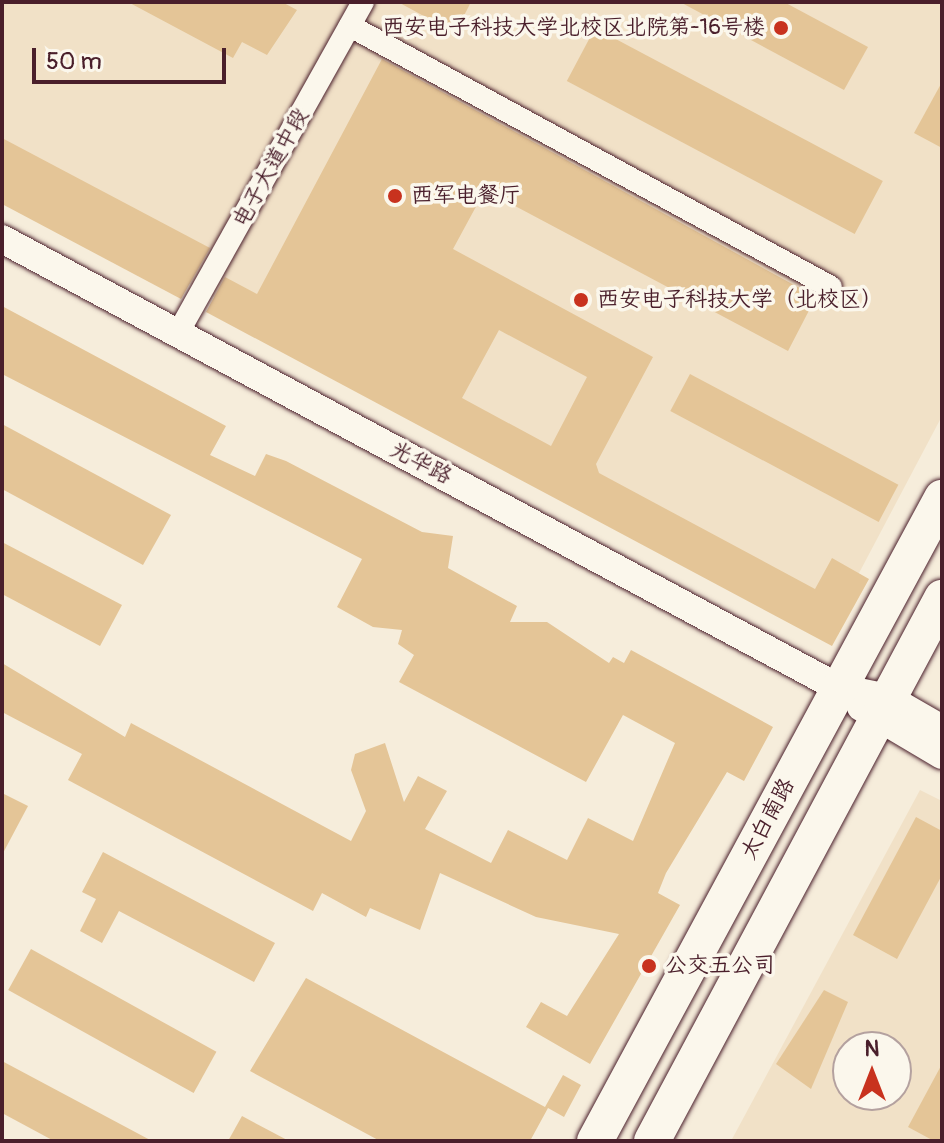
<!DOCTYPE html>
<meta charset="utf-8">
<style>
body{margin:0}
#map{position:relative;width:944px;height:1143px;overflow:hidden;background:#f6eddb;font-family:Pangolin,"LXGW WenKai TC",sans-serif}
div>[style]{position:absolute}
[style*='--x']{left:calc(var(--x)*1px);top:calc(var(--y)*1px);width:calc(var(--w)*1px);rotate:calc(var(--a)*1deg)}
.built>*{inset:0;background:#f1e1c7}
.building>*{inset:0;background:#e4c597;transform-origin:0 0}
.roads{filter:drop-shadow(0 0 2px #4a1f2b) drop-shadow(0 0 2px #4a1f2b)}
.minor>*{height:22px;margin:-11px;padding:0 11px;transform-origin:11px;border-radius:11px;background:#fbf7ec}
.tertiary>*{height:28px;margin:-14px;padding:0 14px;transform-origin:14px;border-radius:14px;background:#fbf7ec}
.primary>*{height:36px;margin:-18px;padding:0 18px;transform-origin:18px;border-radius:18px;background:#fbf7ec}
.dots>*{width:22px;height:22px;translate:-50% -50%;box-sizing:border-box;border:4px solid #fbf7ec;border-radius:50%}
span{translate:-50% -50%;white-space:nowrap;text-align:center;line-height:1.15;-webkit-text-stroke:7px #fbf7ec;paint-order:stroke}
.poi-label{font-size:22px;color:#4a1f2b}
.right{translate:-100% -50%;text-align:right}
.left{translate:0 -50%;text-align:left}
.street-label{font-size:22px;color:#4a1f2b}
.frame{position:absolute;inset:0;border:4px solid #4a1f2b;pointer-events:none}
.north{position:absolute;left:832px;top:1031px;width:80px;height:80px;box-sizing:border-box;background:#fbf7ec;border:2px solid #b4a19f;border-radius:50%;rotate:0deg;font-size:22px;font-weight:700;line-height:32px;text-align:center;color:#4a1f2b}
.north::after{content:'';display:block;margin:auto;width:28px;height:36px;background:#c8321e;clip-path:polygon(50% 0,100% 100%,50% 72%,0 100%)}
.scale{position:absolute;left:32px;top:48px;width:194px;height:36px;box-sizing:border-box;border:4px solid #4a1f2b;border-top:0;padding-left:10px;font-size:24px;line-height:28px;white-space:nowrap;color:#4a1f2b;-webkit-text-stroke:6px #fbf7ec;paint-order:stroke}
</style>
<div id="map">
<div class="built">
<i style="clip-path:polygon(2px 2px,942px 2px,942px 416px,830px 628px,2px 183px)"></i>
<i style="clip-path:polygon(evenodd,920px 790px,942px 801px,942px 1141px,731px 1141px,920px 790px,848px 1047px,896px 1047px,896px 1095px,848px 1095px,848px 1047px)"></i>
</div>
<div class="building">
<i style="clip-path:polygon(128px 2px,282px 2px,297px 10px,267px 55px,242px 42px,233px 58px)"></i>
<i style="clip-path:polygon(398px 2px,471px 2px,455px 33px)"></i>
<i style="clip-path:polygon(680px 2px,784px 2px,868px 47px,844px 90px)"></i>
<i style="left:595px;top:28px;width:326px;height:60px;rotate:28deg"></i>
<i style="clip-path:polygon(evenodd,382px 59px,816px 297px,788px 351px,485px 190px,453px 249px,653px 357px,596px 464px,599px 473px,815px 589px,832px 558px,869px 579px,832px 646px,206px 312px,225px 277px,257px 294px,382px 59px,499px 330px,587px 377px,551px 446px,462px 398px,499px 330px)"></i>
<i style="clip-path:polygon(942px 82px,942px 148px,914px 133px)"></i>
<i style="clip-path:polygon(2px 138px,210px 248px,181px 299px,2px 204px)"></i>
<i style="clip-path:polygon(2px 306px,226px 426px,210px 455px,255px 476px,266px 454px,286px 461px,422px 532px,453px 536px,448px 568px,517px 606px,510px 622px,547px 622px,609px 663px,613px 657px,624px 663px,631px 650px,773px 727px,744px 781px,727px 772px,666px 873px,658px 893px,680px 905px,590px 1064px,526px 1027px,541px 1002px,567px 1016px,619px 934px,536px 917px,440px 873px,420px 930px,370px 908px,366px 917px,322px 893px,313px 911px,68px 780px,82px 754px,2px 712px,2px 663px,125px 737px,131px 723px,351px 841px,366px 811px,351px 770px,355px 754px,385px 743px,404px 802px,418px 776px,447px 791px,425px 829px,491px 863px,508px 830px,567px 860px,588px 818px,633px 841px,675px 743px,623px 715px,586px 782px,399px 682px,414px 655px,398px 644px,402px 630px,373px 627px,337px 607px,362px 559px,2px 374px)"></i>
<i style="left:690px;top:374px;width:236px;height:42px;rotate:28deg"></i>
<i style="clip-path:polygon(2px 424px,171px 515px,143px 565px,2px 489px)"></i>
<i style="clip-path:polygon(2px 542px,122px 605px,100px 646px,2px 594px)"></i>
<i style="clip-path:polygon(2px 793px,28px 806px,2px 855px)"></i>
<i style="clip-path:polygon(916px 817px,942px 831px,942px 875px,897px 959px,853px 935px)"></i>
<i style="clip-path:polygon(103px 852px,275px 943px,254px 982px,119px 911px,102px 943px,80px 931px,96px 899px,82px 892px)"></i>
<i style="left:31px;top:949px;width:212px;height:47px;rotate:29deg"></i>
<i style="clip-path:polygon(306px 978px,545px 1107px,563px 1075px,581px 1085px,564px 1117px,548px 1108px,530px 1141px,380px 1141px,250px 1071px)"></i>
<i style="clip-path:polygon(824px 990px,848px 1002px,811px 1089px,776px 1064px)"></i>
<i style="clip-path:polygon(2px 1061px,152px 1141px,54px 1141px,2px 1113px)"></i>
<i style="clip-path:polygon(942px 1064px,942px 1141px,934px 1141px,908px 1127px)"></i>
<i style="clip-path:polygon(242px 1116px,289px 1141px,228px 1141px)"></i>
</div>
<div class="roads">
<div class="minor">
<i style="--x:350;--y:26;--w:547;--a:28.49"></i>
<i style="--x:178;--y:333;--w:379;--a:-60.8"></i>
</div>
<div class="tertiary">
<i style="--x:2;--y:239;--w:950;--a:28.21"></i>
<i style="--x:839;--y:688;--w:50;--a:11.5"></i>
<i style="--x:888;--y:698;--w:62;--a:29.9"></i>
<i style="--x:861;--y:707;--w:94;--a:30.7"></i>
</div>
<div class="primary">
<i style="--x:595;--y:1141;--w:731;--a:-61.65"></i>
<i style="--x:652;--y:1141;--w:616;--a:-61.89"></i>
</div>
</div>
<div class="dots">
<i style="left:781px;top:28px;background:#c8321e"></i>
<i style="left:395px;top:196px;background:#c8321e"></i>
<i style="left:581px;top:300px;background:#c8321e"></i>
<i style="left:649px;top:966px;background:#c8321e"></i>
</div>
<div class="poi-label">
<span class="right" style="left:765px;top:28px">西安电子科技大学北校区北院第-16号楼</span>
<span class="left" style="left:411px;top:196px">西军电餐厅</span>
<span class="left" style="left:597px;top:300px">西安电子科技大学（北校区）</span>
<span class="left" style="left:665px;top:966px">公交五公司</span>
</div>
<div class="street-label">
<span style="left:271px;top:168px;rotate:-61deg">电子大道中段</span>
<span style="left:421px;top:463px;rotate:28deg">光华路</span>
<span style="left:768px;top:819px;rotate:-62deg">太白南路</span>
</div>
<div class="frame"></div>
<div class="north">N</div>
<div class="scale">50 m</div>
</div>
